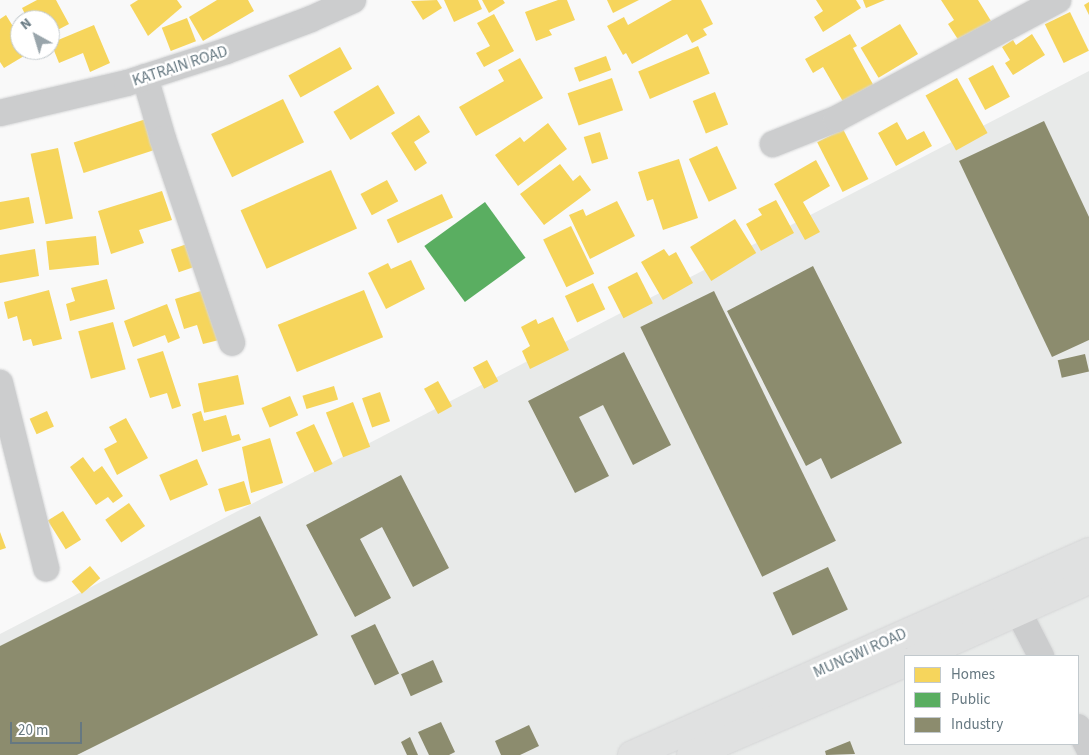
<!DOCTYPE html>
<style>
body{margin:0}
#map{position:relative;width:1089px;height:755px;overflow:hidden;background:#f9f9f9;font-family:"Source Sans 3",sans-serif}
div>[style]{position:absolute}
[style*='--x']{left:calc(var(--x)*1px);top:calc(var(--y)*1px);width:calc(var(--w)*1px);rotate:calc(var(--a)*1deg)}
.built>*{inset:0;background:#e8eae9}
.homes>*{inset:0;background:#f6d55c;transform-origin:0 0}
.public>*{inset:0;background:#5aae61;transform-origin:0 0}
.industry>*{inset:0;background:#8c8c6e;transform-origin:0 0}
.roads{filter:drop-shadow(0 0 1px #d5d6d7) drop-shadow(0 0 1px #d5d6d7)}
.minor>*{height:26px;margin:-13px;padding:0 13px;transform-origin:13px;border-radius:13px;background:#cccdce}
.secondary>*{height:28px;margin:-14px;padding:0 14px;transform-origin:14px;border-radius:14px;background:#e0e1e1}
span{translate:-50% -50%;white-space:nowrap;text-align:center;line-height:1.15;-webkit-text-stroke:5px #fff;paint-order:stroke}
.street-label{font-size:16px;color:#667881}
.legend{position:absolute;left:904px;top:655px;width:175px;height:90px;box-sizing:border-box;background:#fff;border:1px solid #c2c9cd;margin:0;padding:6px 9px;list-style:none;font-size:15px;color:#667881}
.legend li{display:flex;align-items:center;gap:10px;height:25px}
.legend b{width:25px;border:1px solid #c2c9cd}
.north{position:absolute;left:10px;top:10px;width:50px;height:50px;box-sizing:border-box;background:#fff;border:1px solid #c2c9cd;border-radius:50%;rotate:321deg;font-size:14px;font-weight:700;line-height:20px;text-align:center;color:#667881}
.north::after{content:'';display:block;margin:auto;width:18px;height:22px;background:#99a5ab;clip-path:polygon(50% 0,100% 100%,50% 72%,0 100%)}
.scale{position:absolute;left:10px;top:722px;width:72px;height:22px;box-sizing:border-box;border:2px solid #667881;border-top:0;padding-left:6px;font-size:15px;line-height:18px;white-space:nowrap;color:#667881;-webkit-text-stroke:4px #fff;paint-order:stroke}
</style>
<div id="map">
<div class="built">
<i style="clip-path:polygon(evenodd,1089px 71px,1089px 755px,0 755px,0 634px,1089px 71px,905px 656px,1078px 656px,1078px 744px,905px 744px,905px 656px)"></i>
</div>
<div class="homes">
<i style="clip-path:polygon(37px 0,56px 0,69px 24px,50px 34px,50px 20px,28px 20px,22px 8px)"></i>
<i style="clip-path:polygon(138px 0,177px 0,182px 7px,148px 36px,130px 5px)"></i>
<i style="clip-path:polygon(217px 0,248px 0,254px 11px,203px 41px,189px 17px)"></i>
<i style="clip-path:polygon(437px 0,442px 8px,423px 20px,411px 1px)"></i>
<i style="clip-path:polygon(444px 0,478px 0,482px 9px,454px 22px)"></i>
<i style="clip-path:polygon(482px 0,503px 0,505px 3px,489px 13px)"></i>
<i style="clip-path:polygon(558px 0,567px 0,575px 20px,549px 30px,552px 35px,536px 41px,525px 12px)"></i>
<i style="clip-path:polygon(607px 0,639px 0,613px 13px)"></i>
<i style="clip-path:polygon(672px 0,701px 0,713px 24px,703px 29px,707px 35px,692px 43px,687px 34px,632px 64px,626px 53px,623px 55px,607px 26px,624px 17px,628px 25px)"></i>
<i style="clip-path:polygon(816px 0,856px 0,861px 8px,823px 32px,814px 17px,823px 11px)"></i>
<i style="clip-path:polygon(863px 0,885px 0,866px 8px)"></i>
<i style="clip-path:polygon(941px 0,978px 0,991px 21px,959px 41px,948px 24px,954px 20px)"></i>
<i style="clip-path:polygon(1089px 2px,1089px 15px,1084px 5px)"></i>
<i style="left:1070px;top:12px;width:43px;height:28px;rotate:64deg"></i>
<i style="clip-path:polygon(494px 14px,514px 51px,484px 67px,476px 53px,490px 46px,477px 23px)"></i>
<i style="clip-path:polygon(6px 15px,20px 38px,20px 50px,27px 50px,29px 53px,4px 68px,0 62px,0 19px)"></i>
<i style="left:187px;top:18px;width:25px;height:27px;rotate:69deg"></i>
<i style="left:900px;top:24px;width:35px;height:46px;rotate:59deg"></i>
<i style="clip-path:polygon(94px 25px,110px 63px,90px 72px,83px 53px,59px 63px,51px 43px)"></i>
<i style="clip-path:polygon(850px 34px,857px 46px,853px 48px,875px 88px,845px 105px,823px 67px,813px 73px,805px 59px)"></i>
<i style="clip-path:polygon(1032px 34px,1045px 55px,1013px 75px,1005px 63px,1010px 60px,1002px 47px,1013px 40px,1016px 45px)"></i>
<i style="left:698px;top:46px;width:30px;height:65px;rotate:67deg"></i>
<i style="left:340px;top:47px;width:25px;height:59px;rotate:61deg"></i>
<i style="left:606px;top:56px;width:15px;height:34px;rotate:70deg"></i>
<i style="clip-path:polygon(520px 58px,543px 98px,476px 136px,459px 107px,504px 81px,498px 70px)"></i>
<i style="left:993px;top:65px;width:36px;height:28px;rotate:62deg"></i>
<i style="left:612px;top:78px;width:34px;height:47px;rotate:71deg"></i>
<i style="left:957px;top:78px;width:63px;height:36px;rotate:61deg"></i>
<i style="left:378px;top:85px;width:33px;height:52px;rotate:59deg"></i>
<i style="left:715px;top:92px;width:35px;height:24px;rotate:68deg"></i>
<i style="left:283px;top:99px;width:48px;height:80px;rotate:64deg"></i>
<i style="clip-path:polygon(419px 115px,430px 132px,414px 142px,427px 163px,415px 171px,391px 133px)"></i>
<i style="left:146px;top:119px;width:32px;height:76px;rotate:72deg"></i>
<i style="clip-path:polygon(897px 122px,907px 140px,924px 131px,932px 146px,896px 166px,878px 133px)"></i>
<i style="clip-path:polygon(548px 123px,567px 149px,518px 186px,495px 155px,520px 137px,524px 142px)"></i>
<i style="left:843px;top:129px;width:56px;height:29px;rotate:63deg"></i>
<i style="left:600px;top:132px;width:28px;height:17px;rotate:73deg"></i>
<i style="left:717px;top:146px;width:47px;height:31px;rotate:65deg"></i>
<i style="left:58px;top:148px;width:72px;height:28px;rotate:78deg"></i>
<i style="clip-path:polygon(679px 159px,698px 218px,663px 230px,653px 199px,647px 201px,638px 172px)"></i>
<i style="clip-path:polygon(816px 160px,830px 186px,803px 202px,820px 232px,805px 240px,774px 184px)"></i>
<i style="clip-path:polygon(560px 164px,573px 181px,580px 175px,591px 190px,544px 225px,520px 194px)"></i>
<i style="left:331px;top:170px;width:64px;height:99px;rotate:66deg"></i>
<i style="left:387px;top:180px;width:24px;height:30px;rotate:62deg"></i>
<i style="clip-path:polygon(162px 191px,172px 220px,139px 230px,144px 243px,111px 254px,98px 211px)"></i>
<i style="left:442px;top:194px;width:26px;height:61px;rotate:65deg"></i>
<i style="clip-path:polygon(29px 197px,34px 223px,0 230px,0 202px)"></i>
<i style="clip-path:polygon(776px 200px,794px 233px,761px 251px,746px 224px,762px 215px,758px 209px)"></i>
<i style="clip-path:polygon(617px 201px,635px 236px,590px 259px,569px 215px,583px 209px,586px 216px)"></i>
<i style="left:735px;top:219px;width:40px;height:53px;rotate:58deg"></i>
<i style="left:571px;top:226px;width:53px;height:31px;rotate:64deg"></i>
<i style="left:96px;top:236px;width:29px;height:50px;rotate:84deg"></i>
<i style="left:187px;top:244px;width:24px;height:17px;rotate:71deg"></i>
<i style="clip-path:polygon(35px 249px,39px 276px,0 283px,0 255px)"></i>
<i style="clip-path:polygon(664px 249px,669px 256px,676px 252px,693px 283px,663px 300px,641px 262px)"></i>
<i style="clip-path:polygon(411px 260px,425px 289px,386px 309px,368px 273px,388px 263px,391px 269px)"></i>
<i style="left:637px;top:272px;width:35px;height:33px;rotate:63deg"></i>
<i style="clip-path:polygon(107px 279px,115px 309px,70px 321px,66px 304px,75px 301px,71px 288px)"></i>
<i style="left:593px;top:283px;width:29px;height:31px;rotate:65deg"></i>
<i style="clip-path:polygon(49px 290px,62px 339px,33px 346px,31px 339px,23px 341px,17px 316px,8px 319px,4px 302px)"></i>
<i style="clip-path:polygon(204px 290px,219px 340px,203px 344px,197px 325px,184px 329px,175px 299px)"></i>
<i style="left:364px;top:290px;width:51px;height:93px;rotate:68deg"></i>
<i style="clip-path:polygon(167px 304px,180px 338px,168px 343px,165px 335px,133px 347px,124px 321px)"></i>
<i style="clip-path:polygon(553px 317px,569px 350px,530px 369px,522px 351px,530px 346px,521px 327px,536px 319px,538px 324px)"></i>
<i style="left:113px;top:322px;width:49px;height:36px;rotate:75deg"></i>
<i style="clip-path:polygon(163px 351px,181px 406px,172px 409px,167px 393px,150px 398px,137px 359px)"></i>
<i style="left:487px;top:360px;width:24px;height:16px;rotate:62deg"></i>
<i style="left:238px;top:375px;width:30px;height:41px;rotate:78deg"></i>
<i style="left:438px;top:381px;width:29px;height:16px;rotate:61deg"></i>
<i style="left:334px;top:386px;width:14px;height:33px;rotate:73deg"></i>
<i style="left:380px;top:392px;width:31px;height:19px;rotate:71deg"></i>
<i style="left:290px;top:396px;width:21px;height:31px;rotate:67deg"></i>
<i style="left:353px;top:402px;width:48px;height:29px;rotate:69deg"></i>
<i style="left:47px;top:411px;width:17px;height:19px;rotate:66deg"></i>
<i style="clip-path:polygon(201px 411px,204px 421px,226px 415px,232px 436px,239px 434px,241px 440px,202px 452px,192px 414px)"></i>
<i style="clip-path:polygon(126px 418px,148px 458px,117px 475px,104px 449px,117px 442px,109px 427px)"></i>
<i style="left:314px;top:424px;width:44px;height:20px;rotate:65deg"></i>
<i style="clip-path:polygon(270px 438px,283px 483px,251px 493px,242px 447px)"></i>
<i style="clip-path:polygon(83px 457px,94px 472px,102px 466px,123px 496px,113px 503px,108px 497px,96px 505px,70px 467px)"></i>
<i style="left:197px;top:459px;width:28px;height:41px;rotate:67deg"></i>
<i style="left:244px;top:481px;width:24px;height:27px;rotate:73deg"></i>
<i style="left:129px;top:503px;width:28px;height:29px;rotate:55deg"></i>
<i style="left:63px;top:511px;width:34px;height:18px;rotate:58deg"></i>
<i style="clip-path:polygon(0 532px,6px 548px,0 550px)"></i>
<i style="left:90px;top:566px;width:16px;height:24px;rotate:50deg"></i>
</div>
<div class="public">
<i style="left:485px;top:202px;width:69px;height:75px;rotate:54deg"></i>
</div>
<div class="industry">
<i style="clip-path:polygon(1044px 121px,1089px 217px,1089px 340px,1052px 357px,959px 161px)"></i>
<i style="clip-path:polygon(813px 266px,902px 443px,831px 479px,821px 458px,806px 466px,727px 311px)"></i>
<i style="left:714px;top:291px;width:278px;height:82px;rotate:64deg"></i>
<i style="clip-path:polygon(624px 352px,671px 445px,633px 465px,603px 405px,579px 417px,609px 476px,575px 493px,528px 401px)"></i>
<i style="left:1085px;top:354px;width:18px;height:28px;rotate:77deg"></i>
<i style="clip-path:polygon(401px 475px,449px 568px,413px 587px,382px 527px,360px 539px,391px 598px,355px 617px,306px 525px)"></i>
<i style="clip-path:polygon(260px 516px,318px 635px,77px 755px,0 755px,0 646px)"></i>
<i style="left:828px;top:567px;width:47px;height:61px;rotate:65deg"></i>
<i style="left:375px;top:624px;width:55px;height:27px;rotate:64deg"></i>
<i style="left:433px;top:660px;width:24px;height:35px;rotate:66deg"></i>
<i style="clip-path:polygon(441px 722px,455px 752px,449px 755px,429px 755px,418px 732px)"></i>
<i style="clip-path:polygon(529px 725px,539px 746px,520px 755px,501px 755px,495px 741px)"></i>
<i style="clip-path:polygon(410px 737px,418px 755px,407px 755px,401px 742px)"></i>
<i style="clip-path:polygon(850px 741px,855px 754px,826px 755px,825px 751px)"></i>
</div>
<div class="roads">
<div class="minor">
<i style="--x:145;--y:77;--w:65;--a:73.8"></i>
<i style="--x:163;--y:139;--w:215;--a:71.3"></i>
<i style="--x:0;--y:113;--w:130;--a:-13.3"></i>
<i style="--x:127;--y:83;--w:104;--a:-17.9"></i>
<i style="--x:226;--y:51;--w:91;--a:-20.6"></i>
<i style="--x:311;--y:19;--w:46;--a:-24.3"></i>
<i style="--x:773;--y:144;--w:68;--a:-21.6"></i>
<i style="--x:836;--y:119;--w:252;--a:-28.2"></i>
<i style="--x:0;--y:383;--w:191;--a:76"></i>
<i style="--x:1011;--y:591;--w:21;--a:71"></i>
<i style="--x:1018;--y:611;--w:51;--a:62.9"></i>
<i style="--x:1078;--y:727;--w:25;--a:63"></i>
</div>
<div class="secondary">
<i style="--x:919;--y:656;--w:186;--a:-24.1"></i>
<i style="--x:632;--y:755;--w:500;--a:-23.95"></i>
<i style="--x:691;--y:755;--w:233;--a:-23.3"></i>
</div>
</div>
<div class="street-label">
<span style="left:180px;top:66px;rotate:-18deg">KATRAIN ROAD</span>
<span style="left:860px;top:653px;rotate:-24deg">MUNGWI ROAD</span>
</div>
<ul class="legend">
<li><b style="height:14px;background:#f6d55c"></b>Homes</li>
<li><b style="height:14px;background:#5aae61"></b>Public</li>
<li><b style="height:14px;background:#8c8c6e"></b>Industry</li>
</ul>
<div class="north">N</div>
<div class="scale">20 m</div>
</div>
